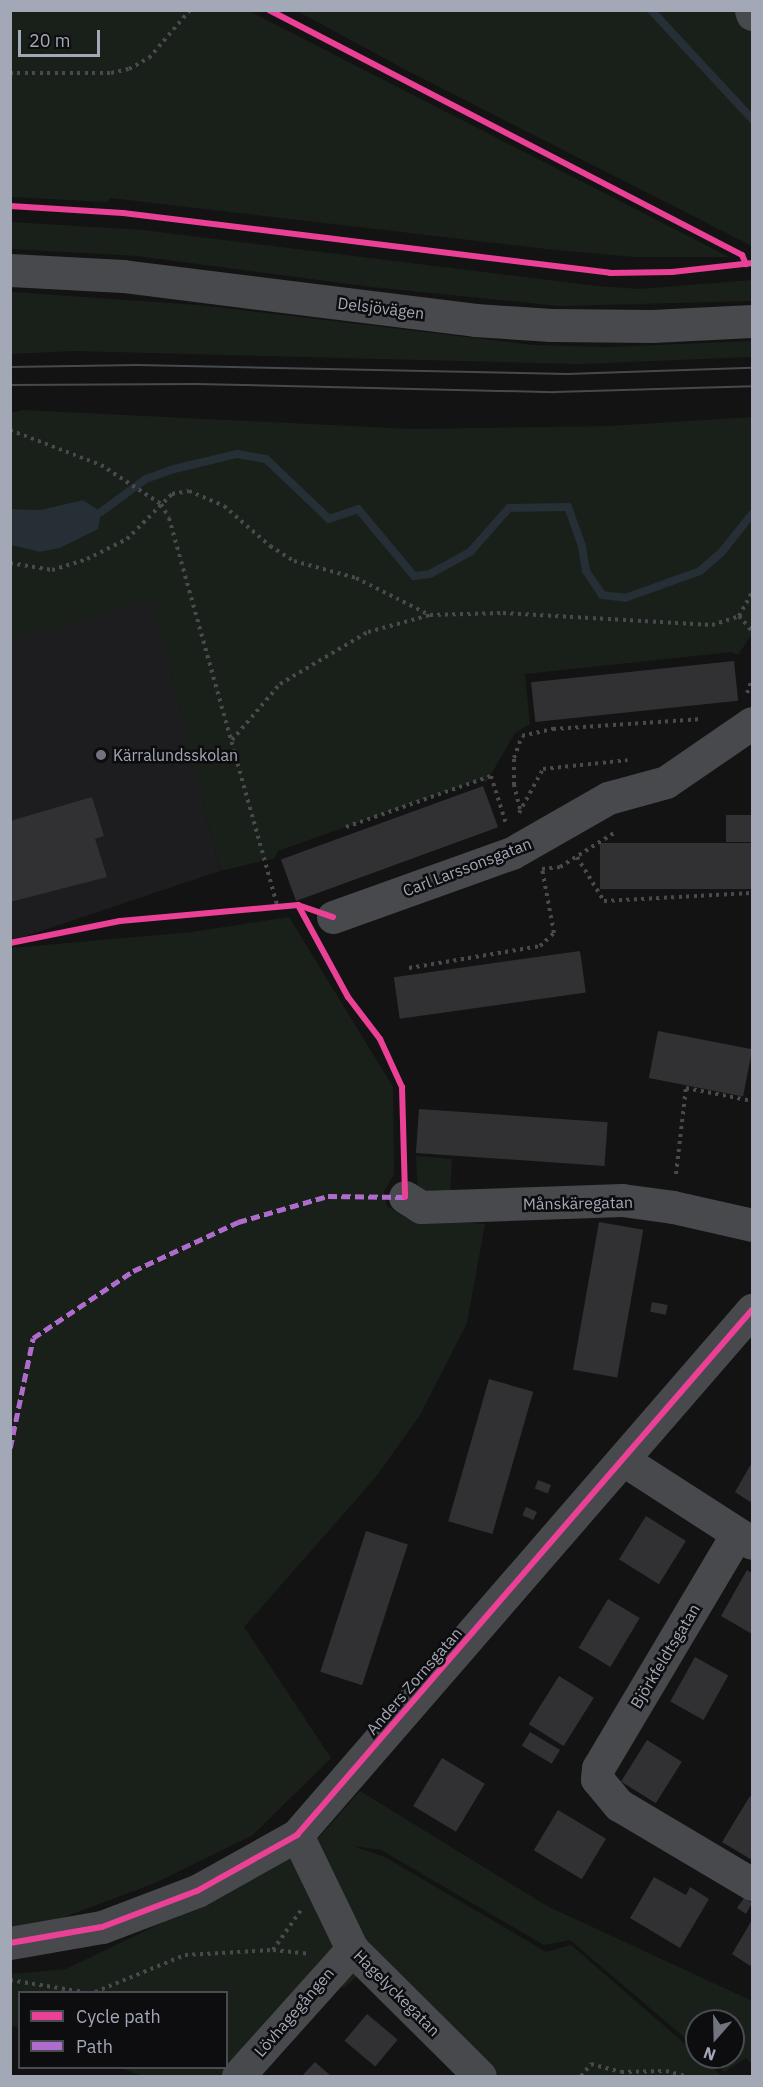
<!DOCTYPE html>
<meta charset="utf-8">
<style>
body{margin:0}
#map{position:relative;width:763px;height:2087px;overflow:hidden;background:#131313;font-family:"IBM Plex Sans",sans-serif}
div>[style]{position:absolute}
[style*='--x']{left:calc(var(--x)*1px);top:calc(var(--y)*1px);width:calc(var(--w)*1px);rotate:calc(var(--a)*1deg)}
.built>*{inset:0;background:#1d1d1f}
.green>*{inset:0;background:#19201a}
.water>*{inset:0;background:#262e36}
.stream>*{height:8px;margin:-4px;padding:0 4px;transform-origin:4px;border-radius:4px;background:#262e36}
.building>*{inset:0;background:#313133;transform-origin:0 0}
.path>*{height:4px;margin-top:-2px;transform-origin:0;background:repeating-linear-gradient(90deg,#494a4e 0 3px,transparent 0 7.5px)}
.minor>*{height:33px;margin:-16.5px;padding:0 16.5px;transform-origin:16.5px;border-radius:16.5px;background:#47494c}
.tram>*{height:1.5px;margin:-0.75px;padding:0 0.75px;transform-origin:0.75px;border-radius:0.75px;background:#47494c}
.quiet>*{height:4.5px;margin-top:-2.25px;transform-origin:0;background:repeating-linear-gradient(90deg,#b06ccc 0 9px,transparent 0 13.5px)}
.cycleway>*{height:6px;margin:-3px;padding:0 3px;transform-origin:3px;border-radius:3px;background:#ea4096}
.dots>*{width:16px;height:16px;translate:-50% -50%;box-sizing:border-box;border:3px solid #0d0d0f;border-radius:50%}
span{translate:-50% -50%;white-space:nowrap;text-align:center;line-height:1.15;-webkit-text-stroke:5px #0d0d0f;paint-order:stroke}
.street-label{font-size:16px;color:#a3a8b6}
.poi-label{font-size:16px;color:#a3a8b6}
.left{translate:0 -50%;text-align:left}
.frame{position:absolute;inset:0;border:12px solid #a3a8b6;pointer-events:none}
.legend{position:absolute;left:18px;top:1991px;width:210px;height:78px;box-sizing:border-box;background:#0d0d0f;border:2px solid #494b52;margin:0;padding:8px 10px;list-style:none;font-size:18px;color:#a3a8b6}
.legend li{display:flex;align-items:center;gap:12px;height:30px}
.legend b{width:30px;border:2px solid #494b52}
.north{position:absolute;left:685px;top:2009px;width:60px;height:60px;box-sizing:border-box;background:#0d0d0f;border:2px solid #494b52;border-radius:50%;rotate:200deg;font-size:16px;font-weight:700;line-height:24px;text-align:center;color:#a3a8b6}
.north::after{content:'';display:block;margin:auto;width:21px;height:27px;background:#71747d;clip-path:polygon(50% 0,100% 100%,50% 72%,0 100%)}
.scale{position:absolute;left:18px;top:30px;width:82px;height:27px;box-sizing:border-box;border:3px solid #a3a8b6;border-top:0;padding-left:8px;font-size:18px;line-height:21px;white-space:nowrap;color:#a3a8b6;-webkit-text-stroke:4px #0d0d0f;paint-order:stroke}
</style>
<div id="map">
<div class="built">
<i style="clip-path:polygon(153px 599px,220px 871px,11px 941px,11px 640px)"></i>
</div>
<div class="green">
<i style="clip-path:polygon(11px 10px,249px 11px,729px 257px,634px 257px,546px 249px,111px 198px,106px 202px,11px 197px)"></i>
<i style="clip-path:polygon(297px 11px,752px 11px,752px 246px,406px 70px)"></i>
<i style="clip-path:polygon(11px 222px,143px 230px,597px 286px,640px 289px,752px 280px,752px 301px,559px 306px,372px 287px,137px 256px,11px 249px)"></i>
<i style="clip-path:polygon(11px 292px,199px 305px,533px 345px,608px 347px,752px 341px,752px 357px,579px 364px,74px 351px,11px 354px)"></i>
<i style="clip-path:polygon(23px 410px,411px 429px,609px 426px,752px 417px,752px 634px,738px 655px,732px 652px,525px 674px,530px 724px,515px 733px,486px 783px,481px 779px,278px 851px,275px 858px,220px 871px,153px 600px,11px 640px,11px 545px,40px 552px,60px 548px,98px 529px,83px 500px,40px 510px,11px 509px,11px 413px)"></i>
<i style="clip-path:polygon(289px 917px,393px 1087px,394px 1174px,384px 1192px,387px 1206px,406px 1218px,485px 1224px,467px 1323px,420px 1415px,375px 1478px,244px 1627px,331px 1758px,253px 1835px,155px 1883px,11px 1937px,11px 948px,192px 932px)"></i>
<i style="clip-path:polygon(416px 1156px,452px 1159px,450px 1196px,418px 1197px)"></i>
<i style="clip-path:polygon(360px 1791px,547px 1906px,752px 2001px,752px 2065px,746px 2058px,724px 2072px,707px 2057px,733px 2057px,733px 2021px,697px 2021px,697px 2048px,570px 1940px,544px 1945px,381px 1850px,353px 1846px,385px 1857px,546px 1952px,571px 1945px,722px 2076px,496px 2076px,443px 2019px,370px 1965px,344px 1988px,313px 1972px,222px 2076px,143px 2076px,120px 2068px,226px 2068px,226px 1992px,20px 1992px,19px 2028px,11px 2025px,11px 1974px,66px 1969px,172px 1918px,302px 1832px,319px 1837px)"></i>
</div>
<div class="water">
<i style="clip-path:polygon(83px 500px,101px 512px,98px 529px,60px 548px,40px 552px,11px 545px,11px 509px,40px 510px)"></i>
</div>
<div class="stream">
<i style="--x:651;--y:10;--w:149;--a:47.2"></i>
<i style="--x:101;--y:512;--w:56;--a:-36.3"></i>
<i style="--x:146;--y:479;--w:30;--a:-20"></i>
<i style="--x:174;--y:469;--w:65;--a:-13.4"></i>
<i style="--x:237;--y:454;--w:29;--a:10"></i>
<i style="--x:266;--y:459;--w:87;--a:43.6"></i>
<i style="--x:329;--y:519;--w:31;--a:-19"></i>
<i style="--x:358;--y:509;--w:87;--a:50.1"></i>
<i style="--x:414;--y:576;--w:16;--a:-7"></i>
<i style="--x:430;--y:574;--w:46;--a:-28.8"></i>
<i style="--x:470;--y:552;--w:59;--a:-48.4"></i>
<i style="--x:509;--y:508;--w:59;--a:-1"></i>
<i style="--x:568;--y:507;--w:41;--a:70.3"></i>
<i style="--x:582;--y:546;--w:25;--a:81"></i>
<i style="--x:586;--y:571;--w:29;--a:56"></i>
<i style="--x:602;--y:595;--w:23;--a:7"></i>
<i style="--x:625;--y:598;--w:80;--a:-19.8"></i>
<i style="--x:700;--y:571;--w:28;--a:-41"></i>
<i style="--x:721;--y:553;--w:50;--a:-51.5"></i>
</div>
<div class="building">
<i style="left:734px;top:661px;width:40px;height:204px;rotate:84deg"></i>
<i style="left:483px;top:786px;width:44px;height:215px;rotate:70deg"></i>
<i style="clip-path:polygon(92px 797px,104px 836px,95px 839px,107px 877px,10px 902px,10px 821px)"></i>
<i style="left:752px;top:815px;width:27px;height:26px;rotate:90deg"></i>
<i style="left:752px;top:843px;width:46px;height:152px;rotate:90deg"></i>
<i style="left:580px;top:951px;width:42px;height:188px;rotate:82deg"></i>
<i style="left:658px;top:1031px;width:96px;height:48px;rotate:11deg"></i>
<i style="left:419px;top:1109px;width:189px;height:44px;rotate:4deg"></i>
<i style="left:599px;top:1222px;width:45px;height:150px;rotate:10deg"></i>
<i style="left:652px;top:1302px;width:16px;height:10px;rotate:11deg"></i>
<i style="left:489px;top:1379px;width:46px;height:148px;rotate:16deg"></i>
<i style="clip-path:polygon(751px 1464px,752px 1465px,752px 1503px,735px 1492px)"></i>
<i style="left:538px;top:1480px;width:14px;height:9px;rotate:21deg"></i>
<i style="left:526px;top:1507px;width:12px;height:9px;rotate:24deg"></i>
<i style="left:646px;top:1516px;width:47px;height:51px;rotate:32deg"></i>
<i style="left:366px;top:1531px;width:44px;height:148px;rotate:18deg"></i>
<i style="clip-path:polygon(747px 1570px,752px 1573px,752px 1634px,721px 1616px)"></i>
<i style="left:608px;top:1599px;width:37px;height:57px;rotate:31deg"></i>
<i style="left:695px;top:1657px;width:38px;height:51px;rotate:29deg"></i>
<i style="left:559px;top:1676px;width:41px;height:57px;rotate:32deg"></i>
<i style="left:530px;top:1732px;width:35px;height:16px;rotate:31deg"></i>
<i style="left:647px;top:1740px;width:41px;height:49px;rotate:32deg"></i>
<i style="left:442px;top:1758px;width:50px;height:56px;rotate:31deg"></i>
<i style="clip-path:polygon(750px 1796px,752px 1798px,752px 1860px,722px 1842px)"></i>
<i style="left:558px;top:1810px;width:56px;height:47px;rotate:31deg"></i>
<i style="clip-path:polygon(654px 1877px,686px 1895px,690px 1887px,709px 1899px,680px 1948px,630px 1918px)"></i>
<i style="clip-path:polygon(744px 1898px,752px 1903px,746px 1914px,737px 1908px)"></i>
<i style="clip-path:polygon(752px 1920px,752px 1967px,732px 1954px)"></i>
<i style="left:367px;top:2014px;width:40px;height:35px;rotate:40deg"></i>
<i style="clip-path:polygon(315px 2062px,331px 2076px,302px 2076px)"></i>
</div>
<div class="path">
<i style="--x:10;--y:73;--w:101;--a:0"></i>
<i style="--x:111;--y:73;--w:18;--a:-13"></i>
<i style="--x:129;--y:69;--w:23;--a:-29"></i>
<i style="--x:149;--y:58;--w:63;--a:-49.5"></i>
<i style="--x:10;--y:430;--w:97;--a:21"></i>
<i style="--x:101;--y:465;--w:72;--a:33"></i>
<i style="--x:161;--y:504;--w:16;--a:60"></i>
<i style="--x:169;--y:518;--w:405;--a:74.4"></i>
<i style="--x:10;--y:563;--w:43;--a:9.5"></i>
<i style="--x:52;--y:570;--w:37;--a:-17"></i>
<i style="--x:87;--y:559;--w:45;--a:-26.6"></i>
<i style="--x:127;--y:539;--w:64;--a:-45"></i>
<i style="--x:172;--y:494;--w:17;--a:-10"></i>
<i style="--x:189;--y:491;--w:38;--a:23"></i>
<i style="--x:224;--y:506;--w:61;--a:41"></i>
<i style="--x:270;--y:546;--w:28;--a:32"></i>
<i style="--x:294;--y:561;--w:64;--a:15.3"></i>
<i style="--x:356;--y:578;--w:83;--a:26.6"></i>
<i style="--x:430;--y:615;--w:73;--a:-1.6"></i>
<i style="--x:503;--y:613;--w:209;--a:3.3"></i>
<i style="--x:712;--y:625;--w:28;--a:-18"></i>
<i style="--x:739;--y:616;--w:26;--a:-61"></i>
<i style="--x:739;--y:616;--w:20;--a:49"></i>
<i style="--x:747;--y:693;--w:14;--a:-69"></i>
<i style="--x:232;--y:740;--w:74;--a:-49.4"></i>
<i style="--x:280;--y:684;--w:102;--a:-30.6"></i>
<i style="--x:368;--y:632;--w:64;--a:-15.3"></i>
<i style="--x:520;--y:809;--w:25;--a:-104"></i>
<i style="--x:514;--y:785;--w:27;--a:-90"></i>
<i style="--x:514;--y:758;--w:23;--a:-70"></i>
<i style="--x:522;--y:736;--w:32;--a:-13"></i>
<i style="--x:553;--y:729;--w:150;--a:-3.8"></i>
<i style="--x:519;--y:813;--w:50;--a:-61.4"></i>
<i style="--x:543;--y:769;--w:85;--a:-6"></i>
<i style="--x:346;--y:827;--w:154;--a:-19.4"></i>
<i style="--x:491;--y:776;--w:50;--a:72.6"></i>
<i style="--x:577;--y:857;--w:52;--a:58.5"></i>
<i style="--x:604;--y:901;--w:148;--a:-3.1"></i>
<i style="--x:409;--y:968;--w:133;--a:-9.5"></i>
<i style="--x:540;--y:946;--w:19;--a:-43"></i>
<i style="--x:554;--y:933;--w:65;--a:-100.6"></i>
<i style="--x:542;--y:869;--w:18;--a:-6"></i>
<i style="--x:560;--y:867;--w:67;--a:-32.3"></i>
<i style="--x:676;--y:1174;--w:87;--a:-83.4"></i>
<i style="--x:686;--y:1088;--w:67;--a:11.1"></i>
<i style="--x:273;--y:1950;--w:49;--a:-55"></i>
<i style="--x:10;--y:1980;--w:74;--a:9.3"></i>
<i style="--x:95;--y:1992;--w:97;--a:-22.3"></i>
<i style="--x:185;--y:1955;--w:88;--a:-3.3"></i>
<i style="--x:273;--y:1950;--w:36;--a:6"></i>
<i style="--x:581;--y:2076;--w:16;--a:-50"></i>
<i style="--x:591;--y:2064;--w:31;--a:15"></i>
<i style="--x:621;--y:2072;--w:45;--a:-1.3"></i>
<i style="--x:666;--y:2071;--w:20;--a:15"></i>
</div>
<div class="minor">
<i style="--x:751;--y:10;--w:4;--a:76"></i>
<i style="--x:10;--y:270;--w:113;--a:3"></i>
<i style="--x:123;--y:276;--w:355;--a:7.1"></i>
<i style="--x:475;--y:320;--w:76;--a:3.8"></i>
<i style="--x:551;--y:325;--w:101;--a:0.6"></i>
<i style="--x:652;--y:326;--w:100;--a:-2.9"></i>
<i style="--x:333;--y:917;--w:190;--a:-19.7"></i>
<i style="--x:512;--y:853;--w:111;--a:-29.8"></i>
<i style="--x:608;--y:798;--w:60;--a:-15.4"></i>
<i style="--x:666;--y:782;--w:104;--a:-34.5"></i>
<i style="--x:405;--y:1197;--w:19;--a:32"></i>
<i style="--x:421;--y:1207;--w:201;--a:-2"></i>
<i style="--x:622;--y:1200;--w:51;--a:7.8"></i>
<i style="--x:673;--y:1207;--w:81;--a:12.8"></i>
<i style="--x:625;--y:1461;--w:151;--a:32.8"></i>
<i style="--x:737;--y:1534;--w:272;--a:120.7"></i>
<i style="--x:598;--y:1768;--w:11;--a:95"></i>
<i style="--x:597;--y:1779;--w:34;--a:50"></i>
<i style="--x:619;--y:1805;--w:155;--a:30.7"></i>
<i style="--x:297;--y:1835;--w:127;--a:64.2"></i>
<i style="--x:352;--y:1949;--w:180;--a:44.8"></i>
<i style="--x:10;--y:1943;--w:93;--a:-9.9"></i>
<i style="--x:102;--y:1927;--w:102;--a:-20.8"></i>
<i style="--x:197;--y:1891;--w:115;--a:-29.2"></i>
<i style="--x:297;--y:1835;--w:695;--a:-49.09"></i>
<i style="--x:238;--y:2076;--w:171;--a:-48.1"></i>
</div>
<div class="tram">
<i style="--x:10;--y:367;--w:128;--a:-0.9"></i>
<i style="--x:138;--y:365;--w:429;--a:1.2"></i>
<i style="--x:567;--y:374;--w:185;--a:-1.9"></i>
<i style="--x:10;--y:385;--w:186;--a:-0.3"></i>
<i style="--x:196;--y:384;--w:359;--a:1.3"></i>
<i style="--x:555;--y:392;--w:197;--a:-1.7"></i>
</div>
<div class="quiet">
<i style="--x:10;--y:1448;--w:112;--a:-78.2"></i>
<i style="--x:33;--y:1338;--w:120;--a:-33.8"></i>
<i style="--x:133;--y:1271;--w:116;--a:-25"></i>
<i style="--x:238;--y:1222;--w:94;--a:-16.1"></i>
<i style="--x:328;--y:1196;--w:77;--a:0.7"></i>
<i style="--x:405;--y:1197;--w:5;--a:-90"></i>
</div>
<div class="cycleway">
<i style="--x:269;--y:10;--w:533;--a:27.38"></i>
<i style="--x:742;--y:255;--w:10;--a:66"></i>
<i style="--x:10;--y:206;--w:113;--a:3.5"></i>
<i style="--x:123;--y:213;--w:491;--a:7"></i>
<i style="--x:610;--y:273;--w:62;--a:-0.9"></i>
<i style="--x:672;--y:272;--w:81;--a:-6.4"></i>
<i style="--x:298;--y:905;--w:105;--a:61.5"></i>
<i style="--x:348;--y:997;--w:53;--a:52.7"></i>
<i style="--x:380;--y:1039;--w:53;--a:65.4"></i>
<i style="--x:402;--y:1087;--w:110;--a:88.4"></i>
<i style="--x:10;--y:943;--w:112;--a:-11.3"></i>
<i style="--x:120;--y:921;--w:179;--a:-5.1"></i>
<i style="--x:298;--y:905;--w:37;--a:19"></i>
<i style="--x:10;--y:1943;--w:93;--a:-9.9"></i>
<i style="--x:102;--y:1927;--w:102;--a:-20.8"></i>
<i style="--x:197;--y:1891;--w:115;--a:-29.2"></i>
<i style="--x:297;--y:1835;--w:695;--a:-49.09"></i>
</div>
<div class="dots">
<i style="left:101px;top:755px;background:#71747d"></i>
</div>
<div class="street-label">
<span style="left:381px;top:308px;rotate:7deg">Delsjövägen</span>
<span style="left:467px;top:867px;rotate:-21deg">Carl Larssonsgatan</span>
<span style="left:578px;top:1203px;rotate:-1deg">Månskäregatan</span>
<span style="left:665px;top:1656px;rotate:-59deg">Björkfeldtsgatan</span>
<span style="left:414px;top:1681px;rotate:-49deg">Anders Zornsgatan</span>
<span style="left:397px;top:1993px;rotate:45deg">Hagelyckegatan</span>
<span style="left:294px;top:2012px;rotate:-49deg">Lövhagegången</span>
</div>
<div class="poi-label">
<span class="left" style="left:113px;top:755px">Kärralundsskolan</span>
</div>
<div class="frame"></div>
<ul class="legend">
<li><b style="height:8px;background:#ea4096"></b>Cycle path</li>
<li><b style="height:8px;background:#b06ccc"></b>Path</li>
</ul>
<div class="north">N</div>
<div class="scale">20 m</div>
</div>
